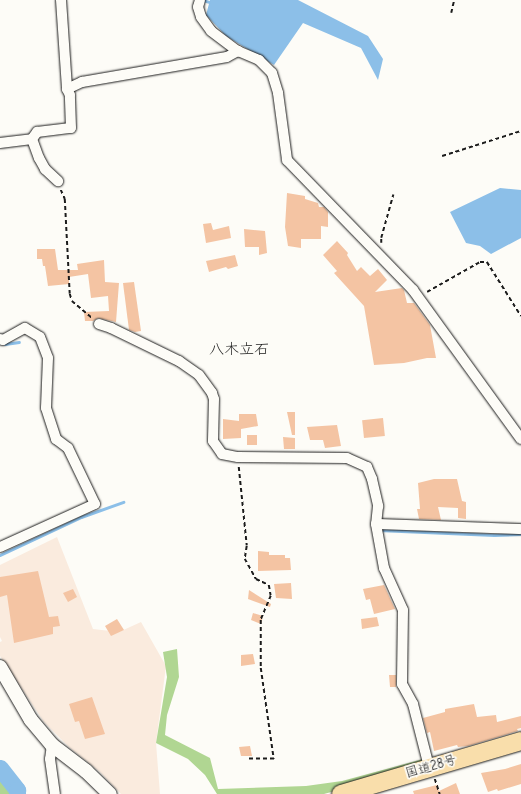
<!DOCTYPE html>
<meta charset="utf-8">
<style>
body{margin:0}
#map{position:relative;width:521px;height:794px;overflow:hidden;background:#fdfcf7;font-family:"Comic Neue","Klee One",sans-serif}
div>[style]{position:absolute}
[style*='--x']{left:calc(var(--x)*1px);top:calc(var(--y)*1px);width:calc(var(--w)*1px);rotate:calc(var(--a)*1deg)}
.built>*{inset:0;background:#faebde}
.green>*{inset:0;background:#b0d692}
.water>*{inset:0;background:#8cbfe8}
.stream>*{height:3px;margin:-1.5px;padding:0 1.5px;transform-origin:1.5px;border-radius:1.5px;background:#8cbfe8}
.river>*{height:17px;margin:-8.5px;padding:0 8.5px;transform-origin:8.5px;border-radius:8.5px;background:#8cbfe8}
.building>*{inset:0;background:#f4c4a3;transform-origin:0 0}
.path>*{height:1.5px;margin-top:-0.75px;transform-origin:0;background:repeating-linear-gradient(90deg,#1c1c1c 0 4px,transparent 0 7px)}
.roads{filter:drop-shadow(0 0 1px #1c1c1c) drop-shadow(0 0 1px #1c1c1c)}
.street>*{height:10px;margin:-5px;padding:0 5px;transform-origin:5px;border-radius:5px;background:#fdfcf7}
.secondary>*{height:14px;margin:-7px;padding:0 7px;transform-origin:7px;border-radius:7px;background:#fdfcf7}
.highway>*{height:18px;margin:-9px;padding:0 9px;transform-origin:9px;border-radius:9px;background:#f9deab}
span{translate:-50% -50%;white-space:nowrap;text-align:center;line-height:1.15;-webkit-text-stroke:3.5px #fdfcf7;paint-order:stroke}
.street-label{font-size:13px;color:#1c1c1c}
.quarter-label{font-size:15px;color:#1c1c1c}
</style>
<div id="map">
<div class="built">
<i style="clip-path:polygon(57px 537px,93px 629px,119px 632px,141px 622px,166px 666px,156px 743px,160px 794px,121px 794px,100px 772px,70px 748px,44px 722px,0 656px,0 642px,2px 641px,0 637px,0 565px)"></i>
</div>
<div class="green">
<i style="clip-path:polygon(177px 649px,179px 677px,167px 715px,165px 735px,210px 758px,218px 789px,306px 786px,342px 781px,423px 759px,424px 766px,324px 794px,217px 794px,205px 775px,188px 759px,156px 743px,167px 677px,163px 652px)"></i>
<i style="clip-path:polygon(0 779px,12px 792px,12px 794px,0 794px)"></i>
</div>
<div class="water">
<i style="clip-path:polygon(210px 0,298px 0,368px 36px,383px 59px,378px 80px,361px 48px,303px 23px,274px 65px,226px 36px,206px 15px)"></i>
<i style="clip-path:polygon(500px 188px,521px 190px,521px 238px,491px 254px,480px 246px,466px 243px,450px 212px)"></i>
</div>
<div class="stream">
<i style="--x:203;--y:0;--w:6;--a:18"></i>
<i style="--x:5;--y:344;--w:14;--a:-8"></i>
<i style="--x:378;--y:530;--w:116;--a:2.5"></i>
<i style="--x:494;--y:535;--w:27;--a:-2"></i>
<i style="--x:0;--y:555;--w:89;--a:-25.1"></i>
<i style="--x:81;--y:517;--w:45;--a:-19.7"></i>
</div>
<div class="river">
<i style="--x:0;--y:768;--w:28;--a:52"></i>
<i style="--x:17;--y:790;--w:4;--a:90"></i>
</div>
<div class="building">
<i style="clip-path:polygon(287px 193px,305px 196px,305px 199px,318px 203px,319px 207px,324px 207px,328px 212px,328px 227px,321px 226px,321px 239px,301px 239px,301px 248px,288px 246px,285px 227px)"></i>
<i style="clip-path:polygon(211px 223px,213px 230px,229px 226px,231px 238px,206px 243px,203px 224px)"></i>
<i style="clip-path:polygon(244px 229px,265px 231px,267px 253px,259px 255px,259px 247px,245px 247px)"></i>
<i style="clip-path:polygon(337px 241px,348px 253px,347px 255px,357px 271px,361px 267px,370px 276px,378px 269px,387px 280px,375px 292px,402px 288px,404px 290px,407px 303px,414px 303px,430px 325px,436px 358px,427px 358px,404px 363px,374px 365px,364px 306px,334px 273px,337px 271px,323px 255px)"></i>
<i style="clip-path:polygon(37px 249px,55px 249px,58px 270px,78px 270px,77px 264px,104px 260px,105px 282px,119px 283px,116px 322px,98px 318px,93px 321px,85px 321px,84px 312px,109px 311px,108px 296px,91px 298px,88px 274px,69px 277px,69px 284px,48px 286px,45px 266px,43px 266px,42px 259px,37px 259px)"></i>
<i style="clip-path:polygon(235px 255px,238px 266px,228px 269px,226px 267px,209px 272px,206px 261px)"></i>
<i style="clip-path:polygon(134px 282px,141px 331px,135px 332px,129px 330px,123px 283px)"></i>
<i style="clip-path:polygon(287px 412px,295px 412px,295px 435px,292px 435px)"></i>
<i style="clip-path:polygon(239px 414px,256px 414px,258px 426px,241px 429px,241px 438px,223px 439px,223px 419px,239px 421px)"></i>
<i style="left:383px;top:418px;width:18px;height:21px;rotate:84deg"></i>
<i style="clip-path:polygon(337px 425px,341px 446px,325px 448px,323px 440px,310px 440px,307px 427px)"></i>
<i style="left:247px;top:435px;width:10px;height:10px"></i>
<i style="clip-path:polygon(283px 437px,295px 438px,295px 449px,284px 449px)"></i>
<i style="clip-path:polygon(434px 479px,457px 479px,462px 501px,466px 502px,466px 519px,458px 518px,458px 508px,438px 507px,441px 520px,419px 519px,417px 509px,420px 509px,418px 483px)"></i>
<i style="clip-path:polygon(258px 551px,269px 552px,269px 555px,285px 555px,285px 558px,290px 558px,291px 570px,258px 571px)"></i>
<i style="clip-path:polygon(38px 571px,49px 617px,58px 616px,60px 626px,53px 627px,53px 634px,14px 643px,7px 595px,0 597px,0 577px)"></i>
<i style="clip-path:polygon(291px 583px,292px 599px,276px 598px,274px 584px)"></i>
<i style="clip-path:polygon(384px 585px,395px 609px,374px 614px,370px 599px,366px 600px,363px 589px)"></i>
<i style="clip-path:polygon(73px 589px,77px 597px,68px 602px,63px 593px)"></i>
<i style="clip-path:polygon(249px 590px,271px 604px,270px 607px,248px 599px)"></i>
<i style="clip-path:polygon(253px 613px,263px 616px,261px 624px,251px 620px)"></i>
<i style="clip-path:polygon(377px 617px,379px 626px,362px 629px,361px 619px)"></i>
<i style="clip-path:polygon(117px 619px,124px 630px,111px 636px,105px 626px)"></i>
<i style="clip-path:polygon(253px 654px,255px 664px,241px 666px,241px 655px)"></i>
<i style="clip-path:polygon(389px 675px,396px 675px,396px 687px,390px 687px)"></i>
<i style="clip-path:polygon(92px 697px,105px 734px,85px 739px,79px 721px,75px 722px,69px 704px)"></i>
<i style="clip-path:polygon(474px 704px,477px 717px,496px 715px,497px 722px,521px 716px,521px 728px,517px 729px,518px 731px,468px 746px,458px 747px,457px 745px,434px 751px,430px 732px,427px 733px,423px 718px,445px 712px,445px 709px)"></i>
<i style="clip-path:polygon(250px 746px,252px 756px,241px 756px,239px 747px)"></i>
<i style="clip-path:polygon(521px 764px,521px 784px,498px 791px,497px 789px,488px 792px,481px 773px,505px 769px)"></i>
<i style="clip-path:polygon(456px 783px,460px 794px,414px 794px,413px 791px,437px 785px,439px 791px)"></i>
</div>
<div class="path">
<i style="--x:451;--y:13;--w:13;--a:-77"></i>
<i style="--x:442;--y:156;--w:83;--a:-17.6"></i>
<i style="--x:61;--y:190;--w:10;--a:66"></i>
<i style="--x:65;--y:199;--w:95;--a:87"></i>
<i style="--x:70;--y:294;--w:7;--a:74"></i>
<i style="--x:72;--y:301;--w:26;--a:40"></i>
<i style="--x:381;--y:243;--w:5;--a:-90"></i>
<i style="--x:381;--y:238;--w:45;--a:-74.4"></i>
<i style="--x:427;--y:292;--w:61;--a:-29.5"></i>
<i style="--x:480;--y:262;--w:7;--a:0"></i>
<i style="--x:487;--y:262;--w:64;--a:57.8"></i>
<i style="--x:239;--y:467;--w:79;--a:84.2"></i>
<i style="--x:247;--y:546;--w:13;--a:99"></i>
<i style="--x:245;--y:559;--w:23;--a:61"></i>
<i style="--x:256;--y:579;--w:14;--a:25"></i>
<i style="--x:269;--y:585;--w:11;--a:80"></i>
<i style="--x:271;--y:596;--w:26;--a:113"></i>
<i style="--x:261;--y:620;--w:48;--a:90"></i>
<i style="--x:261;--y:668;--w:92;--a:81.9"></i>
<i style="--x:274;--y:759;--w:27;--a:180"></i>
<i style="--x:435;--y:779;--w:16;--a:72"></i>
</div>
<div class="roads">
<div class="street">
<i style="--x:61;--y:0;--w:89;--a:86.1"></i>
<i style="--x:200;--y:0;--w:7;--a:106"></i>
<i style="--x:198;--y:7;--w:10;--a:73"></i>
<i style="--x:201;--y:17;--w:17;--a:54"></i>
<i style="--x:211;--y:31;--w:34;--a:37"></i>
<i style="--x:238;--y:51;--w:23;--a:23"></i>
<i style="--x:259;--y:60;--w:18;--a:45"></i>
<i style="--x:272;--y:73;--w:21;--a:73"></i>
<i style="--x:278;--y:93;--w:68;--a:82.3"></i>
<i style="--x:287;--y:160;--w:181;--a:45.9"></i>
<i style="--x:413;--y:290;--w:184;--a:54.1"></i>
<i style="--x:32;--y:139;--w:20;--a:70"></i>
<i style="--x:39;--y:158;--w:13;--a:61"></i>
<i style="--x:45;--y:169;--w:18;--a:43"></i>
<i style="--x:0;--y:143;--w:32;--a:-7"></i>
<i style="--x:32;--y:139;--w:9;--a:-54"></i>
<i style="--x:37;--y:132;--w:34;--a:-7"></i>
<i style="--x:71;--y:128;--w:33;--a:-92"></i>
<i style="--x:70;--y:95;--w:7;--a:-117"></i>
<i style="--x:67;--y:89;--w:17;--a:-25"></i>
<i style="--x:82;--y:82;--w:147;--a:-9.8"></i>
<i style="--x:227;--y:57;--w:13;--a:-29"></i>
<i style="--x:99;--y:324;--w:13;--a:18"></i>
<i style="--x:111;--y:328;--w:76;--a:25.9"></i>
<i style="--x:179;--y:361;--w:24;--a:35"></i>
<i style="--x:199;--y:375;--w:22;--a:54"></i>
<i style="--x:212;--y:393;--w:6;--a:72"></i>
<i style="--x:214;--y:399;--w:42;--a:91.4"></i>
<i style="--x:213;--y:441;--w:16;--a:55"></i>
<i style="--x:222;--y:454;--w:16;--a:11"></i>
<i style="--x:238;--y:457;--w:109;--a:0.5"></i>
<i style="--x:347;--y:458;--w:22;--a:24"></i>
<i style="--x:367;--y:467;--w:13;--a:67"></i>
<i style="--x:372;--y:479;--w:28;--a:77"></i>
<i style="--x:378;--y:506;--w:18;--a:96"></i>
<i style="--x:376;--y:524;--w:45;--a:79.7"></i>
<i style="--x:384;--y:568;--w:46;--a:65.7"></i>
<i style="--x:403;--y:610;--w:74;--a:90.8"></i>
<i style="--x:402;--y:684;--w:23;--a:61"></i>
<i style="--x:413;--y:704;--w:65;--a:75.7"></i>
<i style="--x:0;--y:339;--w:3;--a:18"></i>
<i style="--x:3;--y:340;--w:25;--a:-29"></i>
<i style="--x:25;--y:328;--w:17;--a:31"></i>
<i style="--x:40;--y:337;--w:22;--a:69"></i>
<i style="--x:48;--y:358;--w:50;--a:92.3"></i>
<i style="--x:46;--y:408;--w:33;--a:72"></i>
<i style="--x:56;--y:439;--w:15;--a:37"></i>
<i style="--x:68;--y:448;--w:62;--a:64.3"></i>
<i style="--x:95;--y:504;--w:104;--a:155.6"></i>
<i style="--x:376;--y:524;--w:145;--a:2"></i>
<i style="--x:52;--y:745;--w:14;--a:98"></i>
<i style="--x:50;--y:759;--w:35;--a:82"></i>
</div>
<div class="secondary">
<i style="--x:0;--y:667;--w:61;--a:59.7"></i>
<i style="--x:31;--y:720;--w:33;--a:50"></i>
<i style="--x:52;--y:745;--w:43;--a:37.4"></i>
<i style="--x:86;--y:771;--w:33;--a:44"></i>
</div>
<div class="highway">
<i style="--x:341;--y:794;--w:188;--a:-16.4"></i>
</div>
</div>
<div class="street-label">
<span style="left:431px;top:767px;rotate:-16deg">国道28号</span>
</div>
<div class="quarter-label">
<span style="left:239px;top:350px">八木立石</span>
</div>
</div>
